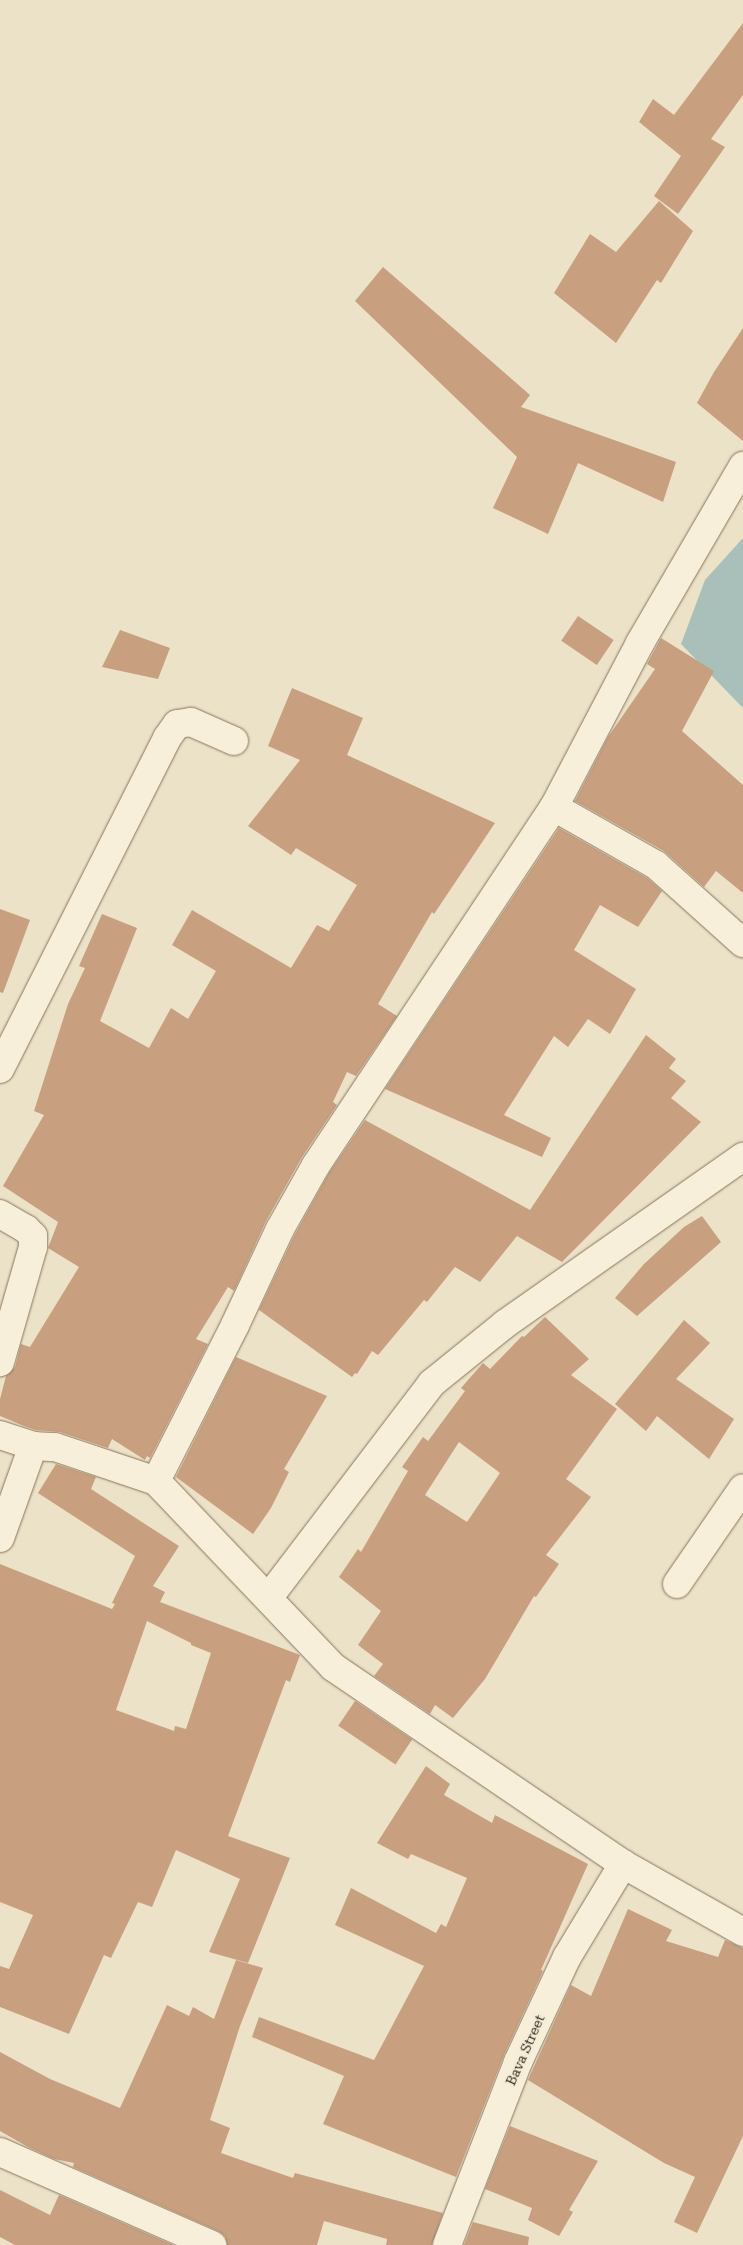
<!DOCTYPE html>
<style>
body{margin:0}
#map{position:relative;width:743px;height:2245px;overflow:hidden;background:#ece2c7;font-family:"Roboto Serif",serif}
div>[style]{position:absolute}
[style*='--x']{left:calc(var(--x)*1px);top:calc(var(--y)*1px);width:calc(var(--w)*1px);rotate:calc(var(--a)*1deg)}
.water>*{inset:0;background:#a8c0b9}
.building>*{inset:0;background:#c89f7f;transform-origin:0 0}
.roads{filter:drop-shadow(0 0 1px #87745d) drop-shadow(0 0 1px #87745d)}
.street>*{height:28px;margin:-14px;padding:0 14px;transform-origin:14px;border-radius:14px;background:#f7efda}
.secondary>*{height:28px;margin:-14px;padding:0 14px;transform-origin:14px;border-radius:14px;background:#f7efda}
span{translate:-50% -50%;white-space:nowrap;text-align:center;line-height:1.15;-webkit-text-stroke:5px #f4ecd6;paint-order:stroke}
.street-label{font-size:14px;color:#382c20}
</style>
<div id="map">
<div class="water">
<i style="clip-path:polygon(743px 538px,743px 708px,681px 644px,705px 580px)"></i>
</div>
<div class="building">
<i style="clip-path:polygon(743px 23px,743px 95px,711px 139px,725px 147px,678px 214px,654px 196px,681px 156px,639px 122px,653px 99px,674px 115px)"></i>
<i style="clip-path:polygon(659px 201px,693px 231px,661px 283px,657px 280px,616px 343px,554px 293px,590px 234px,616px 252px)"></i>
<i style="clip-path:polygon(383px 267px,530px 395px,521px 407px,676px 462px,663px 502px,578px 463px,548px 534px,493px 508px,517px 457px,355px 301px)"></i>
<i style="clip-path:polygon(743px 328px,743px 441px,697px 403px,714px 372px)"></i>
<i style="left:578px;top:616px;width:43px;height:30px;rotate:34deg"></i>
<i style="clip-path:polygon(120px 630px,170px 648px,158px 679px,102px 667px)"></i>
<i style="clip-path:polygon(661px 638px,714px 671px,682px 731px,743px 785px,743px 893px,716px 871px,704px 887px,664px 851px,575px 801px,608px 737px,655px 669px,647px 664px)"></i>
<i style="clip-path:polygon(292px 688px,363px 718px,347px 755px,495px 823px,434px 914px,432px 912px,378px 1004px,397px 1016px,356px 1076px,347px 1072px,333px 1102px,337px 1105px,302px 1157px,266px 1221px,234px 1291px,228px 1287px,196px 1339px,208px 1344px,150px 1458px,147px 1456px,145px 1460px,112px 1439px,108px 1448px,60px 1432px,36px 1430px,24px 1426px,0 1416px,0 1399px,6px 1376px,15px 1367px,21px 1344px,30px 1347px,79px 1267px,48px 1248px,58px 1222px,3px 1186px,44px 1115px,34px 1111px,68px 1004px,85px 968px,79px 966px,102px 914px,137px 928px,100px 1021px,149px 1048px,171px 1008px,188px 1019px,216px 971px,172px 945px,192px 910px,291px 968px,317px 925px,329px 931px,357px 885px,296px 848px,291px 855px,248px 826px,300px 760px,268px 746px)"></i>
<i style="clip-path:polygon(559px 828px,647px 878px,662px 891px,638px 927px,600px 905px,574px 950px,636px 989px,610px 1034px,588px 1019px,568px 1047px,554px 1036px,504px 1115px,551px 1138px,542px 1157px,385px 1089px)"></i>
<i style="clip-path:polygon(0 909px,30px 920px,3px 993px,0 992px)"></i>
<i style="clip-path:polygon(646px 1035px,676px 1059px,669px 1068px,686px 1081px,671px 1098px,701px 1122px,562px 1262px,517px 1236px,480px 1282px,455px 1267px,427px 1302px,424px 1300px,378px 1355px,372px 1351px,357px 1374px,355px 1373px,352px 1377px,259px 1310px,294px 1236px,329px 1173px,365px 1120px,530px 1210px)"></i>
<i style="clip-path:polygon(702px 1216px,721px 1242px,637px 1316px,615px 1298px,644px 1264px,684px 1227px)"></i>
<i style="clip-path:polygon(evenodd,545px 1317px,589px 1359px,571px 1375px,617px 1409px,566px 1479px,591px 1497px,546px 1555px,559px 1564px,536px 1597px,534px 1596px,485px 1679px,453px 1718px,435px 1705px,430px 1714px,374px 1676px,383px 1664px,358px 1645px,381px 1611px,339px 1577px,358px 1549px,361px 1552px,408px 1471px,402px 1467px,423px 1437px,428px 1441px,465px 1391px,461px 1388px,483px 1363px,490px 1369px,522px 1336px,524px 1337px,545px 1317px,459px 1442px,500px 1473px,467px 1522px,425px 1495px,459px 1442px)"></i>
<i style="clip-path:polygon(684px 1320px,710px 1343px,676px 1379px,734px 1419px,709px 1459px,657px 1416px,646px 1431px,615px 1404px)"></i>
<i style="clip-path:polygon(236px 1357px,327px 1396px,284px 1469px,289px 1472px,271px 1508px,253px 1534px,176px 1477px)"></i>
<i style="clip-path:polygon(evenodd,56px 1464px,96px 1477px,91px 1489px,179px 1546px,153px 1586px,165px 1592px,160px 1602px,300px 1655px,290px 1682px,286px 1680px,228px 1836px,290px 1858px,248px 1963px,209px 1952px,240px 1879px,176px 1850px,152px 1907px,138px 1902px,111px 1958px,104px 1955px,69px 2034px,0 2007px,0 1966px,9px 1969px,33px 1915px,0 1902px,0 1564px,112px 1609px,115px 1604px,112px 1603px,135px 1556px,38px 1493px,56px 1464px,147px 1621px,191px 1643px,191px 1645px,211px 1653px,186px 1729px,175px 1726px,174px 1731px,116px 1710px,147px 1621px)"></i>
<i style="left:355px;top:1701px;width:69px;height:30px;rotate:34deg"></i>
<i style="clip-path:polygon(426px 1766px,450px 1784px,444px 1795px,492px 1823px,495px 1815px,588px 1864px,541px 1970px,543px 1971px,504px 2055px,456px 2177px,323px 2124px,344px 2076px,252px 2037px,259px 2017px,374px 2060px,424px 1966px,335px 1925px,351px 1888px,436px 1933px,441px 1924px,446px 1927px,467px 1878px,411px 1854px,408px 1859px,377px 1843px)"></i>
<i style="clip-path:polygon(628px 1909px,672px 1930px,666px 1941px,718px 1957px,725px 1940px,743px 1948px,743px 2136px,697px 2233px,674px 2222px,695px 2177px,664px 2163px,528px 2080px,571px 1985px,591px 1996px)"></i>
<i style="clip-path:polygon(236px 1960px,263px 1968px,240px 2026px,210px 2120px,230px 2128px,221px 2153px,293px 2178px,295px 2173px,443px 2213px,432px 2245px,386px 2245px,387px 2239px,324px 2221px,317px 2245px,227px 2245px,225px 2236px,218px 2231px,73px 2167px,74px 2163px,54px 2159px,28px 2147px,0 2131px,0 2052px,50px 2079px,120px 2108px,167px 2005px,189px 2016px,193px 2007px,214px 2019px)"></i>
<i style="clip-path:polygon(510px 2126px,598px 2161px,569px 2210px,573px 2212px,559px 2236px,528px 2220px,532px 2208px,485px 2189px)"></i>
<i style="clip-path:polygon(0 2190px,50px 2215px,59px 2195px,173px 2245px,15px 2245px,0 2237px)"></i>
<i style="clip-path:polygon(473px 2222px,529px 2237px,528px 2245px,464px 2245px)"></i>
</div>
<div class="roads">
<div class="street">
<i style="--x:554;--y:807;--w:117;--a:29.6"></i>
<i style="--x:656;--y:865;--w:117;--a:41.9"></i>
<i style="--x:0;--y:1069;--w:371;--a:-63.2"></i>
<i style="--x:167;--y:738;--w:17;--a:-54"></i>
<i style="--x:177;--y:724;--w:14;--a:-8"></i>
<i style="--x:191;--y:722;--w:47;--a:23.8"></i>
<i style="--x:0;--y:1214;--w:30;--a:30"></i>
<i style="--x:26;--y:1229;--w:10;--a:45"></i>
<i style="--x:33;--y:1236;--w:11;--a:90"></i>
<i style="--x:33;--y:1247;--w:120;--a:106"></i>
<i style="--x:156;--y:1481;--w:175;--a:-63.1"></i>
<i style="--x:235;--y:1325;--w:106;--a:-64.9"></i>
<i style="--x:280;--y:1229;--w:73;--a:-60.6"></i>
<i style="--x:316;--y:1165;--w:430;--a:-56.4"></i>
<i style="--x:554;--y:807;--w:185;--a:-62.3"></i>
<i style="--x:640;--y:643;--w:205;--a:-59.8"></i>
<i style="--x:0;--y:1538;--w:98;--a:-70.3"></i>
<i style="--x:677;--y:1584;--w:116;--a:-55.5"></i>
<i style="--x:269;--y:1597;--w:269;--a:-52.7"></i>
<i style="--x:432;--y:1383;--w:94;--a:-38.9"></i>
<i style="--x:505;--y:1324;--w:291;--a:-35.1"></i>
<i style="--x:0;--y:2152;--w:232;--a:23.7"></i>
<i style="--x:447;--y:2245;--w:196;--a:-68.8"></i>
<i style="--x:518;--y:2062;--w:116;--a:-65"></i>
<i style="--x:567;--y:1957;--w:109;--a:-58.9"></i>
</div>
<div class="secondary">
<i style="--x:0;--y:1435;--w:35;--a:18"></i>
<i style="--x:33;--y:1446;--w:22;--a:3"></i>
<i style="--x:55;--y:1447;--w:107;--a:18.6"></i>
<i style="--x:156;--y:1481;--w:257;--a:46.4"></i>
<i style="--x:333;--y:1667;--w:351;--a:34.2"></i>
<i style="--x:623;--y:1864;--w:138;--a:29.5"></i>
</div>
</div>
<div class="street-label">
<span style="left:525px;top:2050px;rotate:-66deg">Bava Street</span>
</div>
</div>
